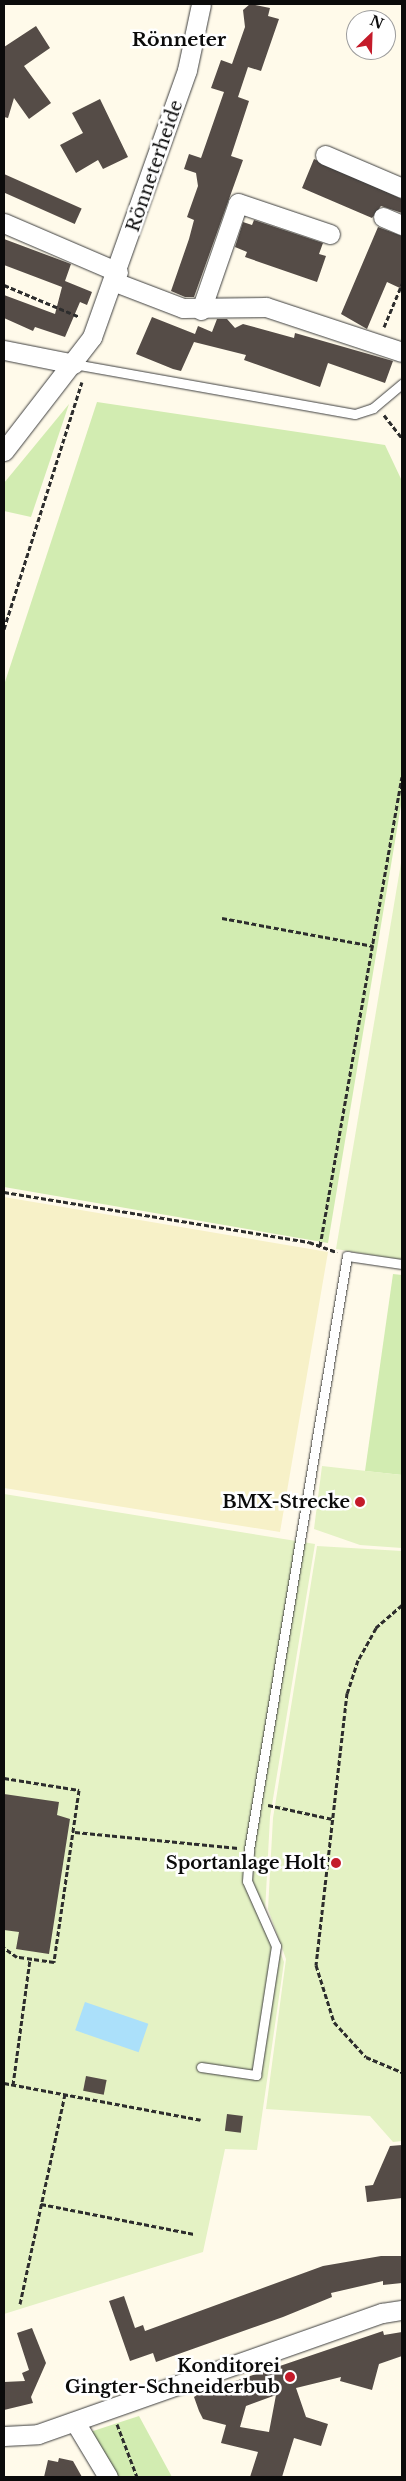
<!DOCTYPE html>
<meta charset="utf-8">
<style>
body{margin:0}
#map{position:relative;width:406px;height:2481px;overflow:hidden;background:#fffaea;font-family:"Libre Baskerville",serif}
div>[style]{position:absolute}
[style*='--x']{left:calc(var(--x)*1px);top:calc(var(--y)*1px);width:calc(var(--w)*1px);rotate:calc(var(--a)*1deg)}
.farmland>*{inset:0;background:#f7f1c8}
.green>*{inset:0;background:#d2ecb1}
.pitch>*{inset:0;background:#e4f2c4}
.water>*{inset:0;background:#abe0fa;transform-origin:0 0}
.building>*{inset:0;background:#554c47;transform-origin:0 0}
.path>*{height:3px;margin-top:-1.5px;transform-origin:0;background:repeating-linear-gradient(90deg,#2d2d2d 0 5px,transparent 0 7.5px)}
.roads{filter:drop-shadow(0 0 1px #3e3e3e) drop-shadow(0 0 1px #3e3e3e)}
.lane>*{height:9px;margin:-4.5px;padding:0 4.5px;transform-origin:4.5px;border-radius:4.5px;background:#fff}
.street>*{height:19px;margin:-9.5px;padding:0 9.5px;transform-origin:9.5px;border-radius:9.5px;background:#fff}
.dots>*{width:14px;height:14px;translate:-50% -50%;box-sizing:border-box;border:2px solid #fff;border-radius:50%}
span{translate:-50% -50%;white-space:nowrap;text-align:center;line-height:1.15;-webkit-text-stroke:5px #fff;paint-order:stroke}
.street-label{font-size:18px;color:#0b0b0b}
.poi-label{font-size:18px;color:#0b0b0b;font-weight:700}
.right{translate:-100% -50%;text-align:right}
.neighbourhood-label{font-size:19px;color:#0b0b0b;font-weight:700}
.frame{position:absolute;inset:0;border:5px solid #0b0b0b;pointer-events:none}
.north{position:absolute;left:346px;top:10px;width:50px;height:50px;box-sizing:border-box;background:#fff;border:1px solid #9d9d9d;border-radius:50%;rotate:24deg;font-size:14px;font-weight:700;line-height:20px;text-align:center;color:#0b0b0b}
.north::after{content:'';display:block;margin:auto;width:18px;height:22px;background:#c41b2a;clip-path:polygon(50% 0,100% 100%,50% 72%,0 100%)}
</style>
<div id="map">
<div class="farmland">
<i style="clip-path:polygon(4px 1197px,328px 1252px,280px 1532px,4px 1488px)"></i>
</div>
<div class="green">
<i style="clip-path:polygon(97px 402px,385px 445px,402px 481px,402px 799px,328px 1243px,4px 1187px,4px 685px)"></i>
<i style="clip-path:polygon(69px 404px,31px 517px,4px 511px,4px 483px)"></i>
<i style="clip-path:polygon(393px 1274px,402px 1275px,402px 1475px,365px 1471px)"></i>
<i style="clip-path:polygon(139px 2416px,172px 2477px,114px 2477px,87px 2433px)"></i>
</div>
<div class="pitch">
<i style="clip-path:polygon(402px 857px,402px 1260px,336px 1249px)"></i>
<i style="clip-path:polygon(322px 1466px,402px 1475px,402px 1548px,360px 1545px,314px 1529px)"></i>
<i style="clip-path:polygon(4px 1494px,315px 1544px,270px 1817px,265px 1912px,284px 1962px,257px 2150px,225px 2149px,203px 2252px,4px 2314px)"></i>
<i style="clip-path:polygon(317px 1546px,402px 1551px,402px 2141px,393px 2142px,370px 2116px,266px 2109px,286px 1959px,268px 1909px,273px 1818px)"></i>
</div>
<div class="water">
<i style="left:85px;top:2002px;width:67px;height:30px;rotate:19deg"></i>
</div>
<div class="building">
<i style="clip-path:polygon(250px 4px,270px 8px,268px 16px,279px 19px,261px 71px,248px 67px,238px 97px,249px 101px,231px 156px,243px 160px,194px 297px,185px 297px,171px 291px,189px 239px,194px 220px,187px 217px,198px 186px,196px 173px,184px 169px,189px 154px,201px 158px,224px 92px,211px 88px,221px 60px,232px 64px,245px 27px,243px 10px)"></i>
<i style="clip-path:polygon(36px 26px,50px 48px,24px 66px,51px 103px,29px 119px,14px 98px,8px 118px,4px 117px,4px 47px)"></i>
<i style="clip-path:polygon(100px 99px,128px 157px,103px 169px,98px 160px,76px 173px,60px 145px,83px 133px,72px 113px)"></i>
<i style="clip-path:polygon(314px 159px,402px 199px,402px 213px,381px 206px,372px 218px,302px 188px)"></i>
<i style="left:4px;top:174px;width:85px;height:17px;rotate:24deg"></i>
<i style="clip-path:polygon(254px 220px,323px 243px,319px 254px,326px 256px,317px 282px,245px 257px,247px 252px,235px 247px,243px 222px,252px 225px)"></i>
<i style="clip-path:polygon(378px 227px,402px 236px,402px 289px,387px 282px,367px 329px,341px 314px)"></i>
<i style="clip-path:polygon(4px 239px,71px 264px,65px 281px,92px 292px,87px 305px,80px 302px,65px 337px,35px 327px,33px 331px,4px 318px,4px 295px,55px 314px,62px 287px,4px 265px)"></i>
<i style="clip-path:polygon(152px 317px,195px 334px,198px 326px,212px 332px,217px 319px,227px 319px,235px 328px,243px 324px,294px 338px,295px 333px,393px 361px,385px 383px,328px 363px,320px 387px,244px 360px,246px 355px,194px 342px,181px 371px,173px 369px,136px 354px)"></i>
<i style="clip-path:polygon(4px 1794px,59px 1802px,57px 1815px,70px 1819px,49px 1954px,16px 1949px,19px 1932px,4px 1930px)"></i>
<i style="left:86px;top:2076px;width:21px;height:15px;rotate:11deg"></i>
<i style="left:227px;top:2114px;width:16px;height:17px;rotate:7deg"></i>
<i style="clip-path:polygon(402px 2145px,402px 2198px,367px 2202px,365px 2186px,373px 2185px,390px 2146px)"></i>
<i style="clip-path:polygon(381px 2256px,402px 2256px,402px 2283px,383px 2285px,383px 2281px,331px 2293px,332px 2297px,283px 2317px,156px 2362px,153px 2353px,130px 2361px,109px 2301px,124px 2296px,135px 2328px,143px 2325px,145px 2331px,323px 2266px)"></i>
<i style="clip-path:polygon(32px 2328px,46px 2363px,31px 2397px,33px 2403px,4px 2410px,4px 2382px,25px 2381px,22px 2373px,29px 2370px,17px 2333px)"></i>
<i style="clip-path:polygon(evenodd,383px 2331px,384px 2335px,402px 2332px,402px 2356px,379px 2364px,372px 2390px,340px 2381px,341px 2377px,296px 2388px,306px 2417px,328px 2424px,321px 2446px,294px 2438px,282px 2477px,250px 2477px,258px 2452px,221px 2443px,226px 2425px,203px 2419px,199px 2411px,194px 2397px,200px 2393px,383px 2331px,276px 2395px,269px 2432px,240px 2427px,246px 2406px,276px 2395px)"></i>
<i style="clip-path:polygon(59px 2458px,73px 2461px,82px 2477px,44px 2477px,48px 2460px,58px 2462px)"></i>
</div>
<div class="path">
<i style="--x:4;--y:285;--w:82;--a:22.8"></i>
<i style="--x:384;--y:327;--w:47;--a:-67.3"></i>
<i style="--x:384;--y:415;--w:29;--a:52"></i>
<i style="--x:4;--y:629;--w:259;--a:-72.5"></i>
<i style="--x:222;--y:918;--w:154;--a:10.5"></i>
<i style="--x:4;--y:1192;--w:309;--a:9.3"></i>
<i style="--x:309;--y:1242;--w:30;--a:20"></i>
<i style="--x:320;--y:1246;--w:476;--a:-80.1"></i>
<i style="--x:402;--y:1605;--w:35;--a:139"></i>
<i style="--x:376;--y:1628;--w:37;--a:119"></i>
<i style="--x:358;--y:1660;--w:35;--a:108"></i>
<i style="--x:347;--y:1693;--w:274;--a:96.5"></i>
<i style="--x:316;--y:1965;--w:60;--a:72.5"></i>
<i style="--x:334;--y:2022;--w:47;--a:47.6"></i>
<i style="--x:366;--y:2057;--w:39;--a:23"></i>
<i style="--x:4;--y:1778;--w:76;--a:9.1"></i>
<i style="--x:79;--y:1790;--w:174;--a:98.3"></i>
<i style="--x:54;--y:1962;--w:37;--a:-172"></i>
<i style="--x:17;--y:1957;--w:16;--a:-145"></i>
<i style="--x:268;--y:1805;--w:66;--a:12.3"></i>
<i style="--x:75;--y:1832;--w:164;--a:5.6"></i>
<i style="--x:4;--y:2083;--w:200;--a:10.6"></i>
<i style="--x:13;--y:2085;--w:127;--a:-82.3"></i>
<i style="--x:41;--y:2204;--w:156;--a:11.1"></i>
<i style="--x:20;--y:2304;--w:215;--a:-77.9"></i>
<i style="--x:117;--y:2424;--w:57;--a:69.3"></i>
</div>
<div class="roads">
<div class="lane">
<i style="--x:74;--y:364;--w:285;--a:10.1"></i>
<i style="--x:355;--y:414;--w:19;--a:-18"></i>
<i style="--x:373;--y:408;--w:38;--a:-40"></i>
<i style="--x:201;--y:2067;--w:56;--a:8.3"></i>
<i style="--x:256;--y:2075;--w:131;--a:-81.2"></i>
<i style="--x:276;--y:1946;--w:71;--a:-114"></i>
<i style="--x:247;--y:1881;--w:32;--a:-86"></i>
<i style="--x:249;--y:1849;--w:601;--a:-80.62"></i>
<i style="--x:347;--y:1256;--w:56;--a:8.3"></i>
</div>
<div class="street">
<i style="--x:325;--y:155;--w:84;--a:23.2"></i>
<i style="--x:383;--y:217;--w:21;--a:23"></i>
<i style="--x:4;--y:223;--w:124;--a:23.3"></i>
<i style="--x:115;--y:282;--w:73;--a:20.9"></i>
<i style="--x:183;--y:308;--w:83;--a:-0.7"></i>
<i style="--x:266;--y:307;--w:143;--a:18.3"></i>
<i style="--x:201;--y:310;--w:113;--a:-70.9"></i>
<i style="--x:238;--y:203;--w:97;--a:18.6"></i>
<i style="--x:4;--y:350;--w:71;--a:11.3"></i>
<i style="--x:4;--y:451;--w:144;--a:-52.3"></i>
<i style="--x:92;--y:337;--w:283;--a:-70.4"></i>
<i style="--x:187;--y:70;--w:67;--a:-78"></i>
<i style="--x:75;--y:2422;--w:64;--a:59"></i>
<i style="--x:4;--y:2436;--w:34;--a:-3"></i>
<i style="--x:38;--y:2434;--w:365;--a:-19.4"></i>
<i style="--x:382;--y:2313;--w:20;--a:-9"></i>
</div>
</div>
<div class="dots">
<i style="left:360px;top:1502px;background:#c41b2a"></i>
<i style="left:336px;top:1863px;background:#c41b2a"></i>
<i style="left:290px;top:2377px;background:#c41b2a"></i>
</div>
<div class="street-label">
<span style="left:155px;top:166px;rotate:-71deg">Rönneterheide</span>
</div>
<div class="poi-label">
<span class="right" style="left:350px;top:1502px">BMX-Strecke</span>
<span class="right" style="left:326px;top:1863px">Sportanlage Holt</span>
<span class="right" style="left:280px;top:2377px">Konditorei<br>Gingter-Schneiderbub</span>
</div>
<div class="neighbourhood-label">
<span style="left:179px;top:40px">Rönneter</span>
</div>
<div class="frame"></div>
<div class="north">N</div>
</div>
